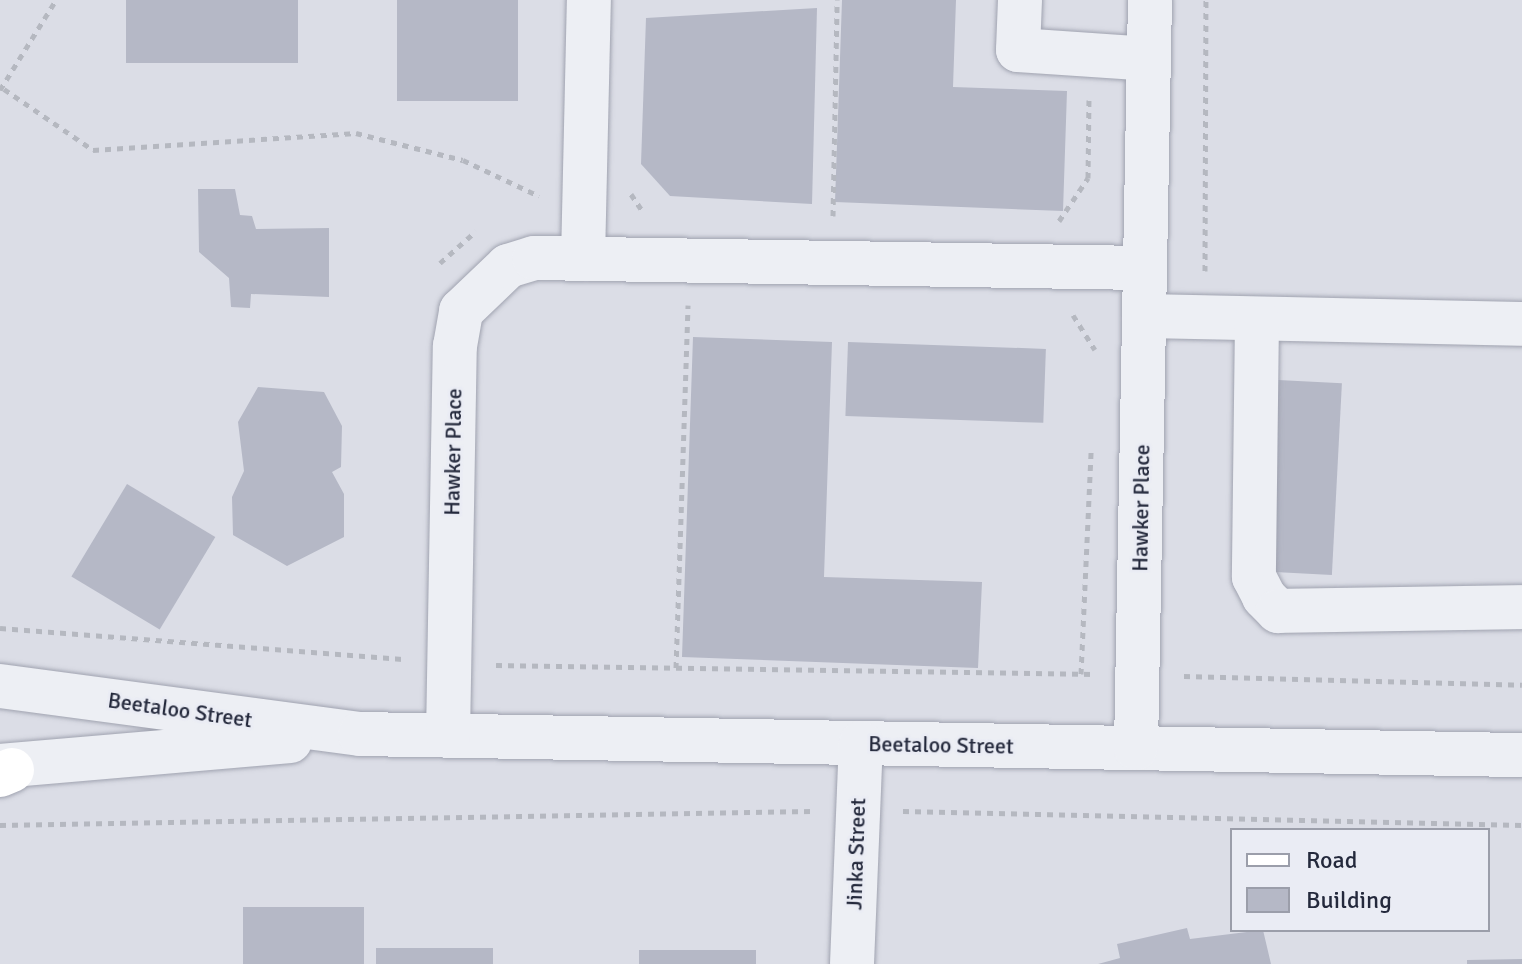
<!DOCTYPE html>
<style>
body{margin:0}
#map{position:relative;width:1522px;height:964px;overflow:hidden;background:#dbdde6;font-family:Signika,sans-serif}
div>[style]{position:absolute}
[style*='--x']{left:calc(var(--x)*1px);top:calc(var(--y)*1px);width:calc(var(--w)*1px);rotate:calc(var(--a)*1deg)}
.building>*{inset:0;background:#b5b8c6;transform-origin:0 0}
.path>*{height:5px;margin-top:-2.5px;transform-origin:0;background:repeating-linear-gradient(90deg,#b5b8c0 0 6px,transparent 0 12px)}
.roads{filter:drop-shadow(0 0 2px #a0a3b0) drop-shadow(0 0 2px #a0a3b0)}
.minor>*{height:44px;margin:-22px;padding:0 22px;transform-origin:22px;border-radius:22px;background:#edeff4}
.major>*{height:44px;margin:-22px;padding:0 22px;transform-origin:22px;border-radius:22px;background:#fff}
span{translate:-50% -50%;white-space:nowrap;text-align:center;line-height:1.15;-webkit-text-stroke:6px #eaecf4;paint-order:stroke}
.street-label{font-size:22px;color:#24293c}
.legend{position:absolute;left:1230px;top:828px;width:260px;height:104px;box-sizing:border-box;background:#eaecf4;border:2px solid #9b9eaa;margin:0;padding:10px 14px;list-style:none;font-size:24px;color:#24293c}
.legend li{display:flex;align-items:center;gap:16px;height:40px}
.legend b{width:40px;border:2px solid #9b9eaa}
</style>
<div id="map">
<div class="building">
<i style="left:126px;top:0;width:172px;height:63px"></i>
<i style="left:397px;top:0;width:121px;height:101px"></i>
<i style="clip-path:polygon(842px 0,956px 0,953px 87px,1067px 91px,1063px 211px,835px 202px)"></i>
<i style="clip-path:polygon(817px 8px,812px 204px,670px 196px,641px 164px,646px 18px)"></i>
<i style="clip-path:polygon(198px 189px,235px 189px,240px 215px,252px 216px,256px 229px,329px 228px,329px 297px,251px 294px,250px 308px,231px 307px,229px 278px,199px 252px)"></i>
<i style="clip-path:polygon(693px 337px,832px 342px,824px 577px,982px 582px,978px 668px,682px 657px)"></i>
<i style="left:848px;top:342px;width:198px;height:74px;rotate:2deg"></i>
<i style="left:1278px;top:380px;width:64px;height:192px;rotate:3deg"></i>
<i style="clip-path:polygon(258px 387px,324px 392px,342px 426px,341px 467px,332px 472px,344px 494px,344px 537px,287px 566px,233px 535px,232px 497px,244px 471px,238px 422px)"></i>
<i style="left:127px;top:484px;width:103px;height:108px;rotate:31deg"></i>
<i style="left:243px;top:907px;width:121px;height:57px"></i>
<i style="clip-path:polygon(1187px 928px,1190px 939px,1263px 930px,1271px 964px,1098px 964px,1120px 958px,1117px 944px)"></i>
<i style="left:376px;top:948px;width:117px;height:16px"></i>
<i style="left:639px;top:950px;width:117px;height:14px"></i>
<i style="clip-path:polygon(1522px 959px,1522px 964px,1467px 964px,1467px 960px)"></i>
</div>
<div class="path">
<i style="--x:4;--y:89;--w:108;--a:34.4"></i>
<i style="--x:93;--y:150;--w:264;--a:-3.7"></i>
<i style="--x:356;--y:133;--w:110;--a:14.2"></i>
<i style="--x:463;--y:160;--w:84;--a:25.3"></i>
<i style="--x:0;--y:90;--w:106;--a:-58.1"></i>
<i style="--x:631;--y:194;--w:22;--a:56"></i>
<i style="--x:833;--y:216;--w:216;--a:-88.9"></i>
<i style="--x:1059;--y:221;--w:52;--a:-56"></i>
<i style="--x:1088;--y:178;--w:78;--a:-89.3"></i>
<i style="--x:440;--y:263;--w:48;--a:-41.6"></i>
<i style="--x:1205;--y:271;--w:271;--a:-89.8"></i>
<i style="--x:1073;--y:315;--w:41;--a:57.8"></i>
<i style="--x:0;--y:628;--w:407;--a:4.4"></i>
<i style="--x:496;--y:665;--w:598;--a:0.86"></i>
<i style="--x:676;--y:668;--w:363;--a:-88.1"></i>
<i style="--x:1081;--y:674;--w:223;--a:-87.4"></i>
<i style="--x:1184;--y:676;--w:338;--a:1.5"></i>
<i style="--x:903;--y:811;--w:619;--a:1.3"></i>
<i style="--x:0;--y:825;--w:813;--a:-0.99"></i>
</div>
<div class="roads">
<div class="minor">
<i style="--x:1020;--y:0;--w:50;--a:92.3"></i>
<i style="--x:1018;--y:50;--w:131;--a:3.9"></i>
<i style="--x:583;--y:259;--w:259;--a:-88.7"></i>
<i style="--x:1144;--y:316;--w:378;--a:1.2"></i>
<i style="--x:1257;--y:319;--w:258;--a:90.7"></i>
<i style="--x:1254;--y:577;--w:22;--a:63"></i>
<i style="--x:1264;--y:597;--w:20;--a:45"></i>
<i style="--x:1278;--y:611;--w:244;--a:-0.9"></i>
<i style="--x:0;--y:686;--w:363;--a:7.6"></i>
<i style="--x:360;--y:734;--w:1162;--a:1.04"></i>
<i style="--x:448;--y:736;--w:390;--a:-89"></i>
<i style="--x:455;--y:346;--w:36;--a:-80"></i>
<i style="--x:461;--y:311;--w:65;--a:-43.8"></i>
<i style="--x:508;--y:266;--w:27;--a:-17"></i>
<i style="--x:534;--y:258;--w:611;--a:0.94"></i>
<i style="--x:1136;--y:748;--w:748;--a:-88.93"></i>
<i style="--x:0;--y:766;--w:291;--a:-4.9"></i>
<i style="--x:852;--y:964;--w:221;--a:-87.7"></i>
</div>
<div class="major">
<i style="--x:0;--y:775;--w:13;--a:-23"></i>
</div>
</div>
<div class="street-label">
<span style="left:453px;top:452px;rotate:-89deg">Hawker Place</span>
<span style="left:1141px;top:508px;rotate:-89deg">Hawker Place</span>
<span style="left:180px;top:710px;rotate:8deg">Beetaloo Street</span>
<span style="left:941px;top:745px;rotate:1deg">Beetaloo Street</span>
<span style="left:856px;top:854px;rotate:-88deg">Jinka Street</span>
</div>
<ul class="legend">
<li><b style="height:10px;background:#fff"></b>Road</li>
<li><b style="height:22px;background:#b5b8c6"></b>Building</li>
</ul>
</div>
